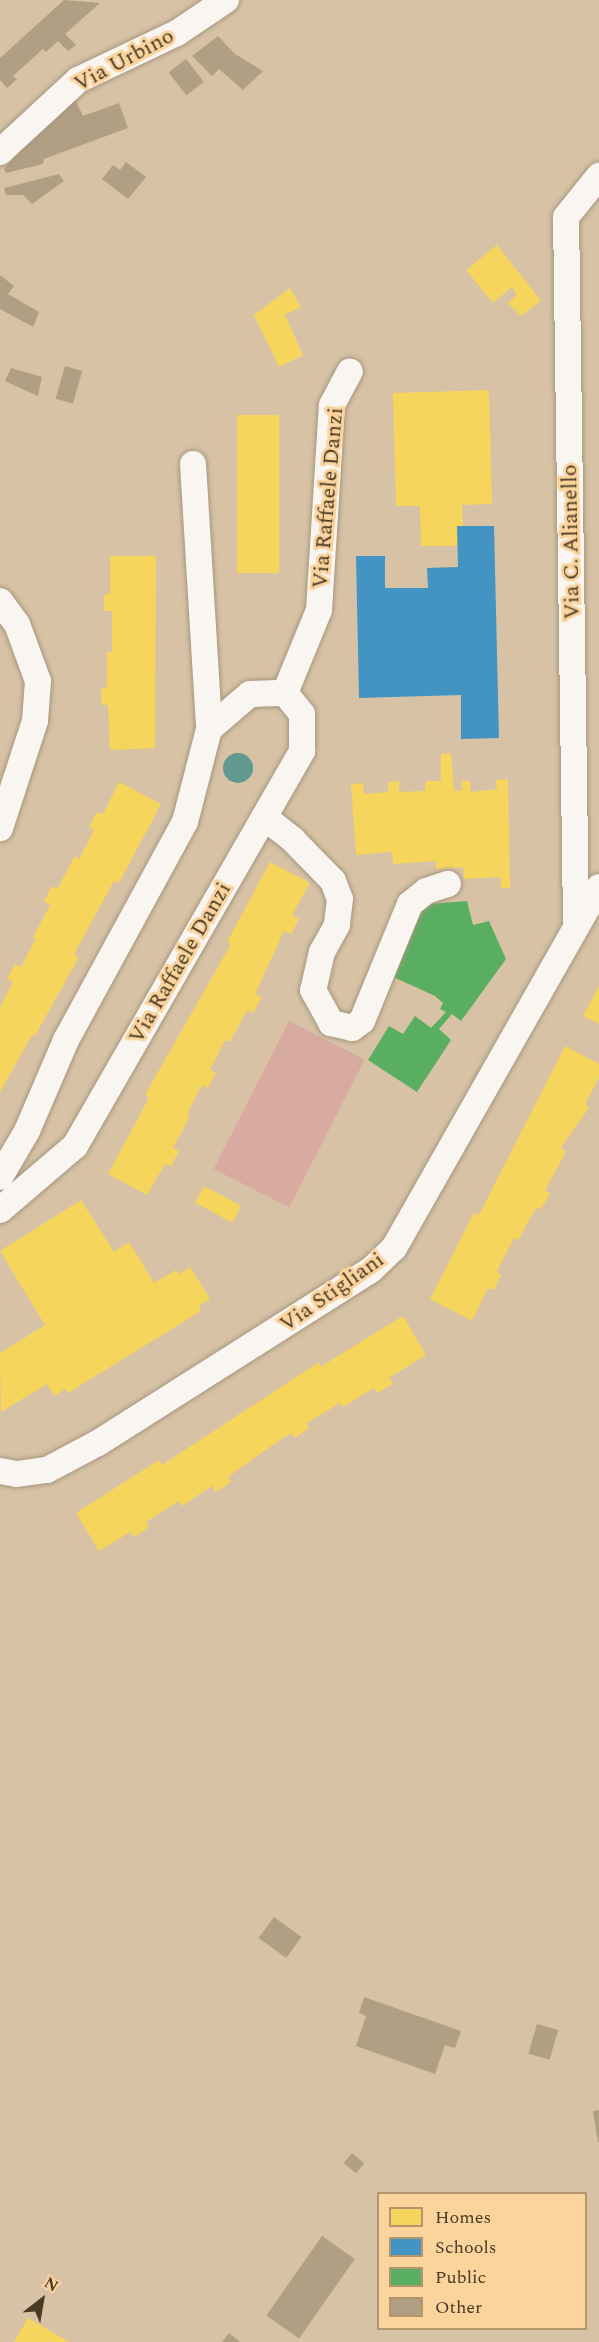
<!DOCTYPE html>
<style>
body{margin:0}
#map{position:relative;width:599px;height:2342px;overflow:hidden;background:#d7c2a5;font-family:Spectral,serif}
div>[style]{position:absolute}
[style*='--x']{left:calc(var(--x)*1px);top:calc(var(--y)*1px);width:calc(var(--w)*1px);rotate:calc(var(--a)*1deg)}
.green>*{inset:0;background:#d8aba1;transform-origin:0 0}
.water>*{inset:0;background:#619991}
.round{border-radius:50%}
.homes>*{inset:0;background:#f6d55c;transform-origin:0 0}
.schools>*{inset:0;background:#4393c3}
.public>*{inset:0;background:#5aae61}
.building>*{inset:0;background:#b19f84;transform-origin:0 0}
.roads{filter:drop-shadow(0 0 2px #a6967f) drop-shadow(0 0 2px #a6967f)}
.minor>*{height:26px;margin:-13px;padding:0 13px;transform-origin:13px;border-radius:13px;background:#f9f6f2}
span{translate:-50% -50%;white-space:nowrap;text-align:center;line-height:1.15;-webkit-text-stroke:6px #fad39d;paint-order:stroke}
.street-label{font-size:22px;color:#493a23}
.legend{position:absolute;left:377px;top:2192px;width:210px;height:138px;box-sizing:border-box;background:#fad39d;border:2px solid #b3966c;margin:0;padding:8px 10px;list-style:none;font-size:18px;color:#493a23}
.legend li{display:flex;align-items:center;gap:12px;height:30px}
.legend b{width:30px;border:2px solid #b3966c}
.north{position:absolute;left:12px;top:2270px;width:60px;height:60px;-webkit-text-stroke:4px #fad39d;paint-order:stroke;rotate:31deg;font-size:16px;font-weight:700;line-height:24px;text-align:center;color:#493a23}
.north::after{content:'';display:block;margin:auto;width:21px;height:27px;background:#493a23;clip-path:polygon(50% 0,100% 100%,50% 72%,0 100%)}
</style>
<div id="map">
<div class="green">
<i style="left:289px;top:1021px;width:85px;height:166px;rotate:27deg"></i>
</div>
<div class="water">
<i class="round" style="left:223px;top:753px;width:30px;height:30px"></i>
</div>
<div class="homes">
<i style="clip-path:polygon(497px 245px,541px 301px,521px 316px,508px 303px,517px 295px,512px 287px,493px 303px,466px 270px)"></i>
<i style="clip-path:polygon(290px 288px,301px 307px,285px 315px,303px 355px,279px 367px,254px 315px)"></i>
<i style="clip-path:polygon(489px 390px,492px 504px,462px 505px,463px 526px,457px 526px,458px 546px,421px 546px,420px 506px,396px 506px,393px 393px)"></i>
<i style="left:237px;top:415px;width:42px;height:158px"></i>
<i style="clip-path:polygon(110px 556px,156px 556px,155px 748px,110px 750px,108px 705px,102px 705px,101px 689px,107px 687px,107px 652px,112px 652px,112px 611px,104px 611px,104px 594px,110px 594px)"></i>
<i style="clip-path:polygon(451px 753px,454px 791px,462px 790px,461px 781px,470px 781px,471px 792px,497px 789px,496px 780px,508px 779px,510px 888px,501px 888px,500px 877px,464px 879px,463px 867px,436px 869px,436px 861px,393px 864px,392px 852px,356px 855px,351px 784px,363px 783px,364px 794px,388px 792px,388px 782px,399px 781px,399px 792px,425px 791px,426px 781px,441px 781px,441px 754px)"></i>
<i style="clip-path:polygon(119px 782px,161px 804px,119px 883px,114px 881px,74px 954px,79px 957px,35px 1036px,32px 1035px,0 1092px,0 1007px,13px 982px,7px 979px,15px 964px,21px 967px,36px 938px,33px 937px,50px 905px,44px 901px,52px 886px,57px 889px,75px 856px,79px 859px,94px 830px,89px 827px,97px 812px,103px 814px)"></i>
<i style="clip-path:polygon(270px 862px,310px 883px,292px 915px,299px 919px,291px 934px,284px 931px,255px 994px,262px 997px,253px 1013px,247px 1010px,230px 1042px,225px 1040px,210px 1070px,216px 1073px,208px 1088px,202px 1085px,187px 1114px,190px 1116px,173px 1148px,179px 1151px,171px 1166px,165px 1164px,147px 1195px,108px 1174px,149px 1098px,145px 1095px,231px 944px,227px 942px)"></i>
<i style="clip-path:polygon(599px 986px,599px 1024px,583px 1016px)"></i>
<i style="clip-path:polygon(565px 1046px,599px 1064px,599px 1078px,585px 1104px,589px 1108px,561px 1147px,566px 1152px,545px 1190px,550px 1194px,541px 1209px,536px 1208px,518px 1240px,514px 1238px,497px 1271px,501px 1276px,494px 1290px,488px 1288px,472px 1321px,430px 1299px,474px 1213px,479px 1215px)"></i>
<i style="left:204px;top:1186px;width:42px;height:19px;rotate:28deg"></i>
<i style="clip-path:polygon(81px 1200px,114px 1252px,129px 1242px,154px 1283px,176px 1270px,179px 1274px,190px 1267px,210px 1299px,199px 1306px,201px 1311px,68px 1393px,65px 1389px,54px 1396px,47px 1384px,1px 1412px,0 1353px,45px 1325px,0 1251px)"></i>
<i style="clip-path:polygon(403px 1316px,426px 1355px,389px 1378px,393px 1384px,377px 1393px,374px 1388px,343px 1407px,340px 1403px,307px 1423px,309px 1428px,295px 1438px,291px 1433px,264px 1451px,228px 1477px,231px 1482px,216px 1492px,212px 1486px,182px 1506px,179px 1501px,146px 1522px,149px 1527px,134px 1537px,130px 1532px,99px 1551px,76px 1513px,159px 1460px,162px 1465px,319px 1362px,320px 1367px)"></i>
<i style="clip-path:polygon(28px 2318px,69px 2342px,14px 2342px)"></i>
</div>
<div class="schools">
<i style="clip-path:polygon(457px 526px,494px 526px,499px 738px,461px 739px,461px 695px,359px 698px,356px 556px,385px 556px,385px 588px,428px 588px,427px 568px,458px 567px)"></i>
</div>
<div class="public">
<i style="clip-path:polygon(467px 901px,473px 925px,489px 921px,506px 959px,461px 1021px,452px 1014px,439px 1029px,451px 1040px,417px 1092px,368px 1060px,389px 1026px,403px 1034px,415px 1016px,431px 1028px,446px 1012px,440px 1009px,443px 1003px,435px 996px,389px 975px,416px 914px,429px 904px)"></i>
</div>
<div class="building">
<i style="clip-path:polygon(64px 0,100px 3px,65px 34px,76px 45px,68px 51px,58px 41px,46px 52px,43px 49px,13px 76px,17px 79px,7px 88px,0 80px,0 58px)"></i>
<i style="clip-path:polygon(218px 36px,235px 54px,263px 71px,243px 90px,219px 69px,212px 76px,192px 56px)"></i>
<i style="left:186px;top:59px;width:29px;height:22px;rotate:52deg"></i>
<i style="clip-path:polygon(74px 97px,83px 116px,119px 103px,128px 128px,44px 159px,43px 164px,6px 173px,4px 169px,64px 102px)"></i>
<i style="clip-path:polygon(126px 162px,146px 177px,128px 199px,102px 179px,113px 165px,120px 170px)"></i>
<i style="clip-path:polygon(59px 174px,64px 181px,32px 204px,23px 195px,6px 195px,4px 188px)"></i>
<i style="clip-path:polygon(0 275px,14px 286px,8px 294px,39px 312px,33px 327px,0 309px)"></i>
<i style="left:65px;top:366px;width:18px;height:34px;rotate:16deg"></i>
<i style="clip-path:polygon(11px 368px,42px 377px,38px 396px,5px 381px)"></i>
<i style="left:274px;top:1917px;width:34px;height:26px;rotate:36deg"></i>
<i style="clip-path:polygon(364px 1997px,461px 2031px,455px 2048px,445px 2045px,435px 2074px,356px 2046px,366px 2016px,359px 2013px)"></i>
<i style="left:537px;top:2024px;width:22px;height:31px;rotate:16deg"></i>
<i style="clip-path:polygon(599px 2110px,599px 2142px,598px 2142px,593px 2111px)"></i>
<i style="left:352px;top:2153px;width:16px;height:13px;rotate:40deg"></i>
<i style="left:322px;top:2236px;width:40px;height:97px;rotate:35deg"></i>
<i style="clip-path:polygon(229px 2333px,240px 2342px,222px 2342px)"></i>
</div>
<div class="roads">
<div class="minor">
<i style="--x:0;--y:152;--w:106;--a:-42.7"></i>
<i style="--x:78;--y:80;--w:110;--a:-25.4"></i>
<i style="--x:177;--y:33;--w:59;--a:-34"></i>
<i style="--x:193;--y:464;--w:265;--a:86.5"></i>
<i style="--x:0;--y:601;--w:29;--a:54"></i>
<i style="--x:17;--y:624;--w:61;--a:69.8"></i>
<i style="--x:38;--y:681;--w:40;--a:94.3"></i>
<i style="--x:35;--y:721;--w:113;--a:108.1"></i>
<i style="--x:285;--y:693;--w:90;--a:-67.7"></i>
<i style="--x:319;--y:610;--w:205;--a:-86.4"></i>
<i style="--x:332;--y:405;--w:38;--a:-62"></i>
<i style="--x:264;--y:817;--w:37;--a:38"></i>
<i style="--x:293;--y:840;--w:57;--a:45.7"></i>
<i style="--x:333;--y:881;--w:19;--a:69"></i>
<i style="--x:340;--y:899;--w:26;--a:97"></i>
<i style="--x:337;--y:925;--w:31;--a:119"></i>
<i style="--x:322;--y:952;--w:39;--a:103"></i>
<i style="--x:313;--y:990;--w:38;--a:61"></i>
<i style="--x:331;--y:1023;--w:22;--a:13"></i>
<i style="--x:352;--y:1028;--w:12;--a:-35"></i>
<i style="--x:362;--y:1021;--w:126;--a:-67.7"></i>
<i style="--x:410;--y:904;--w:21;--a:-39"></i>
<i style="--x:426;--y:891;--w:23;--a:-18"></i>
<i style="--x:576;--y:921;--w:704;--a:-90.81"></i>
<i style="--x:566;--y:217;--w:53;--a:-51.2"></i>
<i style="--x:0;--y:1177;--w:53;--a:-59.6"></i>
<i style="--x:27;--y:1131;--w:99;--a:-66.8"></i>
<i style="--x:66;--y:1040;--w:248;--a:-61.4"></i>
<i style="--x:185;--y:822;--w:96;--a:-75.5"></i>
<i style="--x:209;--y:729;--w:54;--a:-40.5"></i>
<i style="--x:250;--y:694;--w:35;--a:-2"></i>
<i style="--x:0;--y:1210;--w:99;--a:-40.5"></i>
<i style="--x:75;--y:1146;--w:456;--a:-60.1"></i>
<i style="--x:302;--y:751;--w:37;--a:-90"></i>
<i style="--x:302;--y:714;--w:27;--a:-129"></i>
<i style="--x:0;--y:1471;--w:17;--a:10"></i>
<i style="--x:17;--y:1474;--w:30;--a:-8"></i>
<i style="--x:47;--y:1470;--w:58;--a:-27.9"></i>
<i style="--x:98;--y:1443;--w:323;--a:-32.4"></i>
<i style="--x:371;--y:1270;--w:32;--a:-44"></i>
<i style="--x:394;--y:1248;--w:415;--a:-60.4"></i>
</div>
</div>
<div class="street-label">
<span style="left:124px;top:60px;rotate:-28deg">Via Urbino</span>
<span style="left:328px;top:498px;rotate:-85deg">Via Raffaele Danzi</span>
<span style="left:571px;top:542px;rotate:-91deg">Via C. Alianello</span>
<span style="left:180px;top:963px;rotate:-60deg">Via Raffaele Danzi</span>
<span style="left:332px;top:1292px;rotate:-35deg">Via Stigliani</span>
</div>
<ul class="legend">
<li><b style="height:16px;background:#f6d55c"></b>Homes</li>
<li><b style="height:16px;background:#4393c3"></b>Schools</li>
<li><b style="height:16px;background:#5aae61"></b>Public</li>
<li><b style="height:16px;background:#b19f84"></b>Other</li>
</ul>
<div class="north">N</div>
</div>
